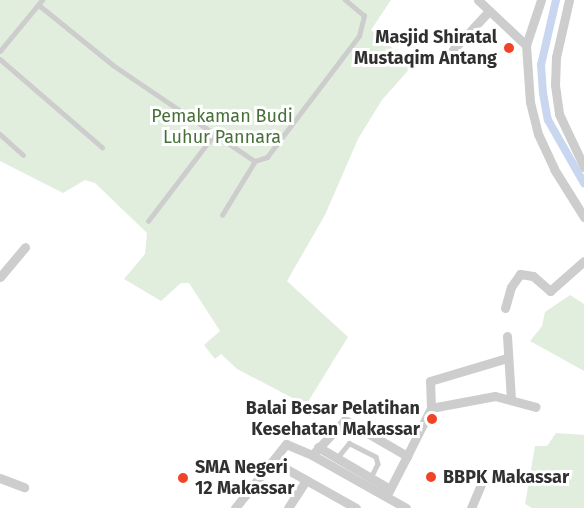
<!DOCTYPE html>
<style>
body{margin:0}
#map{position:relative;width:584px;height:508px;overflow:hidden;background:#fff;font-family:"Fira Sans",sans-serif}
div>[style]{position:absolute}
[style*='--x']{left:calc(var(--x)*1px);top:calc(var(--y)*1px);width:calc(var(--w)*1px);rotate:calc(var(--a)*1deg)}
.green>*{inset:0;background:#e2eedd}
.canal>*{height:8px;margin:-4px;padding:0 4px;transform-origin:4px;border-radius:4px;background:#c8d7ef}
.service>*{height:4.5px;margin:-2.25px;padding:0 2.25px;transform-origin:2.25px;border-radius:2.25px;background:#cdcdcd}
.minor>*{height:9px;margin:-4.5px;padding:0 4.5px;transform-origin:4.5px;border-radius:4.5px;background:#cdcdcd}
.dots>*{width:16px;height:16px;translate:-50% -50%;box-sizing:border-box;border:3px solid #fff;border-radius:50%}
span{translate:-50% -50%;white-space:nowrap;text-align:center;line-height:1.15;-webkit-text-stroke:6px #fff;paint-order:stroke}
.poi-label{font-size:18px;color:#303030;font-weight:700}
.right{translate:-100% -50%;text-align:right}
.left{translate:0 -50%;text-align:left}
.park-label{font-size:18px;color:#477039}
</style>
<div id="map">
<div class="green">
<i style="clip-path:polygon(0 0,391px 0,371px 30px,413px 65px,382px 100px,358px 139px,325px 215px,287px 281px,348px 337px,306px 405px,237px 369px,221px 354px,215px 359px,204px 345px,220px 331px,189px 283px,181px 283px,161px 301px,124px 279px,145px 254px,147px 233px,95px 183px,85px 180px,63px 193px,0 161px)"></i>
<i style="clip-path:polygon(570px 295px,584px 304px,584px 371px,530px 341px,542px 326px,545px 312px)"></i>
<i style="clip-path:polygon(556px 433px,584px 435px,584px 508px,532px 508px,525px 504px,535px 446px,547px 446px)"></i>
</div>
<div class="canal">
<i style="--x:556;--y:0;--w:67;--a:103"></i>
<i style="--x:541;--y:65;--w:28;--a:86"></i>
<i style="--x:543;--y:93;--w:27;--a:80"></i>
<i style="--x:548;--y:120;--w:73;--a:60.3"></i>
</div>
<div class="service">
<i style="--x:39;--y:5;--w:95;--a:39"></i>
<i style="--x:113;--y:65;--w:171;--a:34.1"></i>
<i style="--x:255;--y:161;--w:13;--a:-18"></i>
<i style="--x:267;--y:157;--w:152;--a:-52.8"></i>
<i style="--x:359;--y:36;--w:21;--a:-76"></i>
<i style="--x:364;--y:16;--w:25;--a:-140"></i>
<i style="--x:0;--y:51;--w:66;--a:-50.5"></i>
<i style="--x:0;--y:59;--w:135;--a:40.8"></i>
<i style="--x:0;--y:134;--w:31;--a:42"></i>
<i style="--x:222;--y:215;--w:63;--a:-58.6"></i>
<i style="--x:148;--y:221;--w:112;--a:-52.6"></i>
<i style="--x:337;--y:458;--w:19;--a:-51"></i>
<i style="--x:349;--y:443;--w:30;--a:27"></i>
<i style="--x:376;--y:457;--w:7;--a:74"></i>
<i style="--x:378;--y:464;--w:16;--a:117"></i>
</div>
<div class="minor">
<i style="--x:478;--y:0;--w:66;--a:43.2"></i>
<i style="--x:541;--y:0;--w:47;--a:108.4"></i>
<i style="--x:526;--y:45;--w:57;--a:86"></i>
<i style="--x:530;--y:102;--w:33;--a:76"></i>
<i style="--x:538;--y:134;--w:38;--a:65"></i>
<i style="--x:554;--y:169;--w:57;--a:58"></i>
<i style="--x:569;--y:0;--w:58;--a:102.8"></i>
<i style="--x:556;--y:57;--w:28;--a:92"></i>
<i style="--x:555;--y:85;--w:29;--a:82"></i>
<i style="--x:559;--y:114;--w:59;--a:64.7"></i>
<i style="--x:451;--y:52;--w:56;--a:-47.2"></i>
<i style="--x:0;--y:277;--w:39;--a:-50"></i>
<i style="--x:505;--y:308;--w:22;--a:-74"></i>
<i style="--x:511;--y:287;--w:16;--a:-55"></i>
<i style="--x:520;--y:274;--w:13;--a:9"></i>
<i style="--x:533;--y:276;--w:23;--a:41"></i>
<i style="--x:550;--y:291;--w:45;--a:-41.4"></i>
<i style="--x:507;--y:336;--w:64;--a:86.4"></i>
<i style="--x:431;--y:408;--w:65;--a:-10.6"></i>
<i style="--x:495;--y:396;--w:42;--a:15"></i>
<i style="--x:318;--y:447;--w:83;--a:30.3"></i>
<i style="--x:312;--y:455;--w:48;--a:-46.7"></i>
<i style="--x:345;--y:420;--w:72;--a:30.1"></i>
<i style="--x:407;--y:456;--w:54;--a:-63.4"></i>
<i style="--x:431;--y:408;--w:27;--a:-92"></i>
<i style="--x:430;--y:381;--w:80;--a:-16.6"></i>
<i style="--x:269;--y:470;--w:9;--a:-58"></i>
<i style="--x:274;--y:462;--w:94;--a:29.3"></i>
<i style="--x:0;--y:478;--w:26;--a:21"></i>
<i style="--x:388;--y:493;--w:42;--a:-62.8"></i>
<i style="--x:235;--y:508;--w:82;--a:-51.4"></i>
<i style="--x:286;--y:444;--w:28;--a:23"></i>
<i style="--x:312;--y:455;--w:108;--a:29.4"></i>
<i style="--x:288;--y:508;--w:33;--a:-57"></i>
<i style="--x:471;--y:508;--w:26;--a:-67"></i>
</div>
<div class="dots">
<i style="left:509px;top:48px;background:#f34326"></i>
<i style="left:432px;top:419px;background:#f34326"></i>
<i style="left:431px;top:477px;background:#f34326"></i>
<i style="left:183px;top:478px;background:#f34326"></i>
</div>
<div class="poi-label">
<span class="right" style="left:497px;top:48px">Masjid Shiratal<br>Mustaqim Antang</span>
<span class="right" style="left:420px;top:419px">Balai Besar Pelatihan<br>Kesehatan Makassar</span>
<span class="left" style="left:195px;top:478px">SMA Negeri<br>12 Makassar</span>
<span class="left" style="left:443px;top:477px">BBPK Makassar</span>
</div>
<div class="park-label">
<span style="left:222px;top:127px">Pemakaman Budi<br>Luhur Pannara</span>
</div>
</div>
